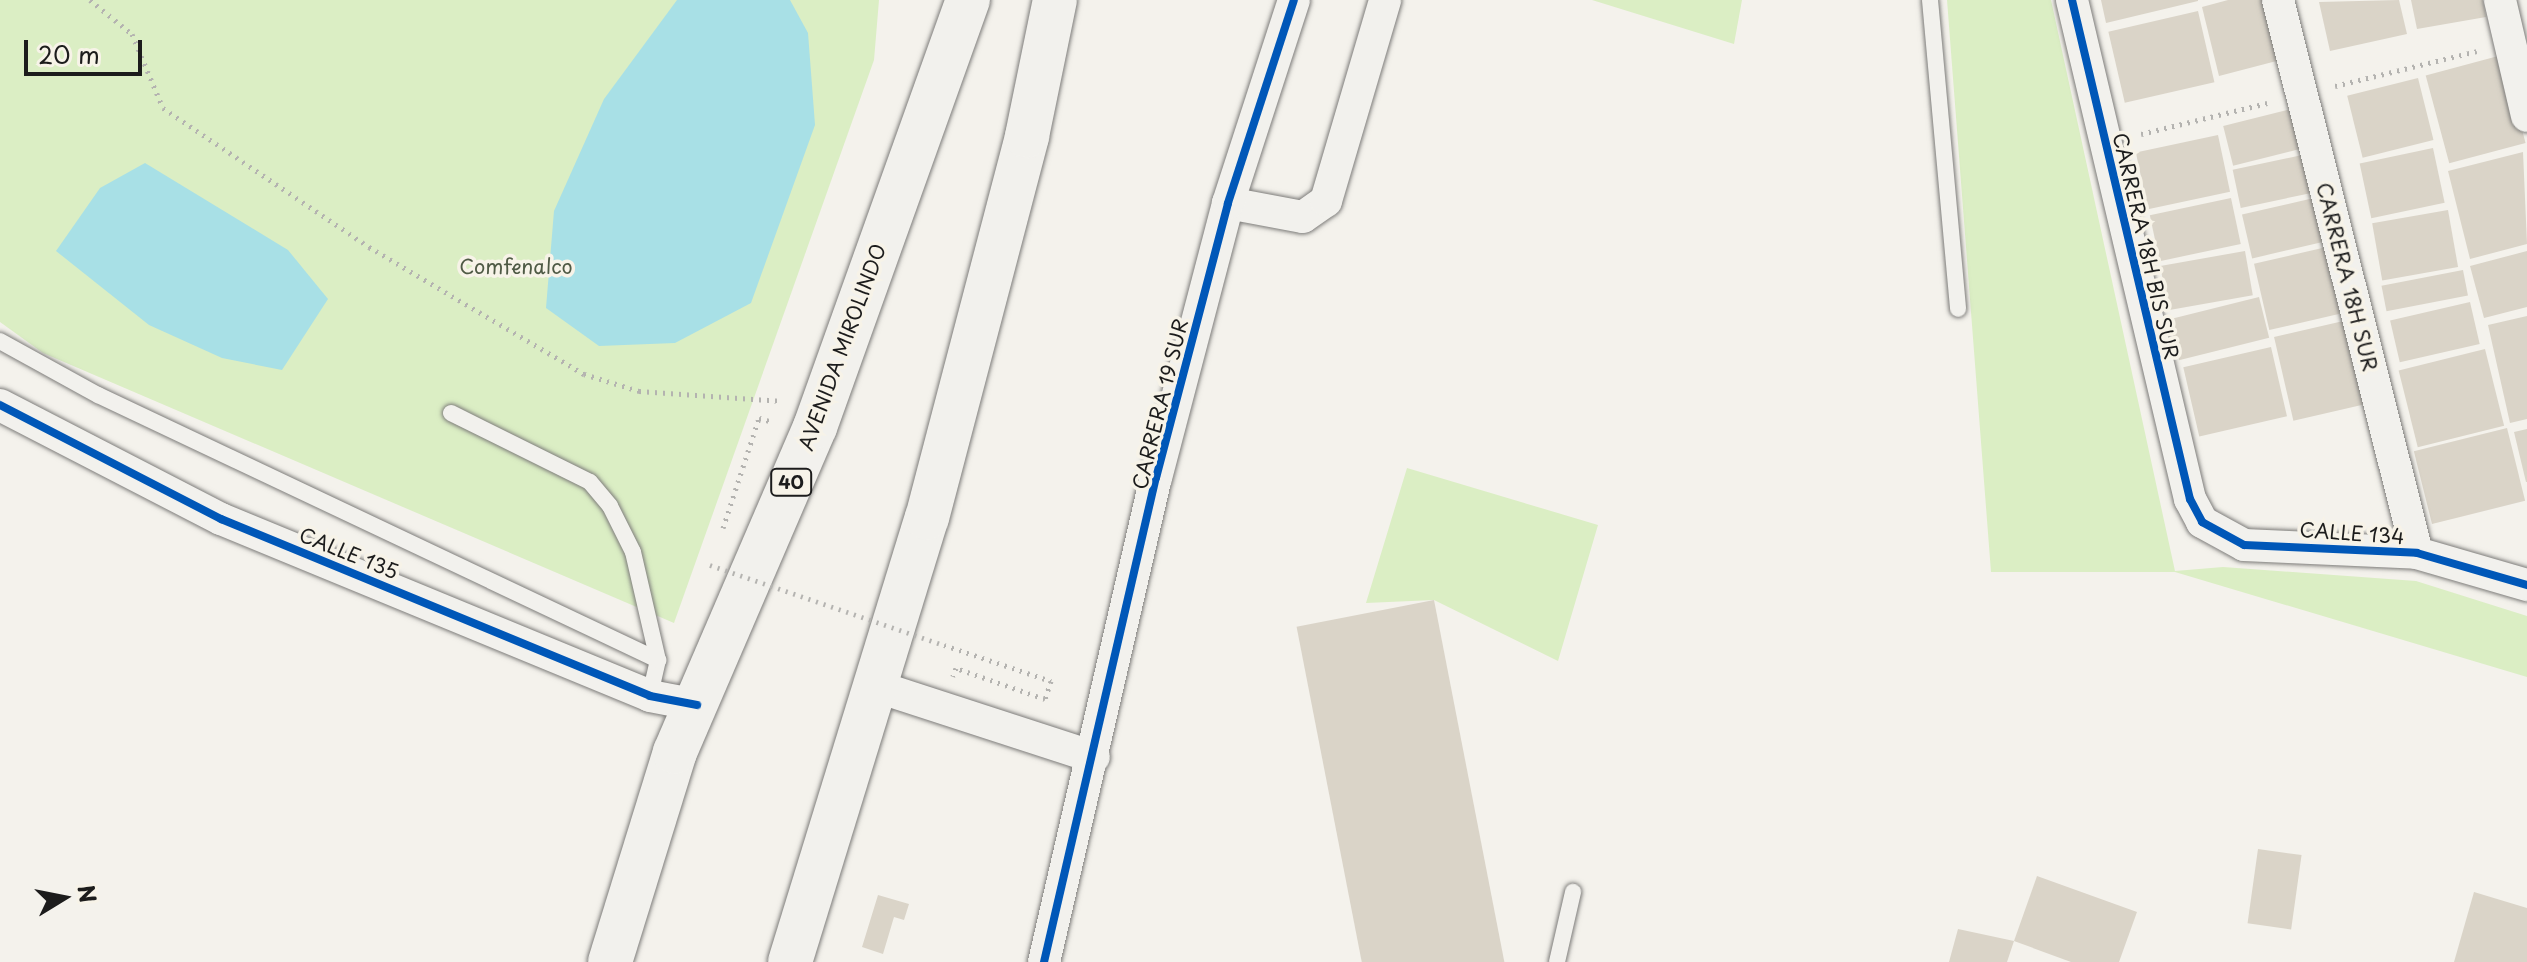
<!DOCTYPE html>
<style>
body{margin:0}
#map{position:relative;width:2527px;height:962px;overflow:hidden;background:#f4f2ec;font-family:"Playpen Sans",sans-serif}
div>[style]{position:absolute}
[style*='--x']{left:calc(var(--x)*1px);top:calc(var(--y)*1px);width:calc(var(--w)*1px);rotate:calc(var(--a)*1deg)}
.green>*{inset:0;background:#dbeec4}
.water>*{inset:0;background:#a8e0e6}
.building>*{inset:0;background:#dad4c8;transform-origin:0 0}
.path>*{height:5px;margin-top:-2.5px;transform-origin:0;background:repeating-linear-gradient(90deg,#b4b3b0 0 2px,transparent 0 8px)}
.roads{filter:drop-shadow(0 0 2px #7d7c7a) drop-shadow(0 0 2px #7d7c7a)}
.service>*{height:16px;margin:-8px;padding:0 8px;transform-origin:8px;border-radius:8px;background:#f2f1ed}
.minor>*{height:32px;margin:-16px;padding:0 16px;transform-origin:16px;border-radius:16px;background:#f2f1ed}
.primary>*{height:44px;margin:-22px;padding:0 22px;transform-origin:22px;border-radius:22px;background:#f2f1ed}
.path-bridge>*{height:5px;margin-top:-2.5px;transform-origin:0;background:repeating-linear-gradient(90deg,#b4b3b0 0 2px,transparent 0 8px)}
.cycleway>*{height:8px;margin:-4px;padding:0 4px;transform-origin:4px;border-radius:4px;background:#0057b8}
span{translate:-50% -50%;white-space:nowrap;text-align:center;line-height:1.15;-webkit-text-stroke:7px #f7f3e8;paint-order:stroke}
.shield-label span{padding:2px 6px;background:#f7f3e8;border:2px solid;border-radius:6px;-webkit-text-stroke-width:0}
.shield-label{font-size:18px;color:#1c1c1c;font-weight:700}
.street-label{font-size:20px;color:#1c1c1c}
.park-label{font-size:20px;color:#4f5a45}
.north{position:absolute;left:24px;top:858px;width:80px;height:80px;-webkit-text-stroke:6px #f7f3e8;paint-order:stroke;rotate:80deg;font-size:22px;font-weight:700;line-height:32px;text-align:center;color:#1c1c1c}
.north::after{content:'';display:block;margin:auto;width:28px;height:36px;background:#1c1c1c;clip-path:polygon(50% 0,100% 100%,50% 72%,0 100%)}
.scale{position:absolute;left:24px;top:40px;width:118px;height:36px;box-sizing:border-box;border:4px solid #1c1c1c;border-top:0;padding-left:10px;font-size:24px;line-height:28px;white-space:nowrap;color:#1c1c1c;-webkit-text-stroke:6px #f7f3e8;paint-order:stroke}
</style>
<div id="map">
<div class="green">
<i style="clip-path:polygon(0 0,879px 0,874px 60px,674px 623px,43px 353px,0 322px)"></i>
<i style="clip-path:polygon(1592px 0,1742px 0,1734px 44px)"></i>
<i style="clip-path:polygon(1947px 0,2051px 0,2175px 571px,2223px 567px,2416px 581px,2527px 616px,2527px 677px,2175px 572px,1991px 572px)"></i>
<i style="clip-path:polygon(1407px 468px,1598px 525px,1558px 661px,1434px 600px,1366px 603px)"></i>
</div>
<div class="water">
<i style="clip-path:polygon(677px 0,790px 0,808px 33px,815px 125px,751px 303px,675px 343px,599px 346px,546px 308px,554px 211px,604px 99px)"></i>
<i style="clip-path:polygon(145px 163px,288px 250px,328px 299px,282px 370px,222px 358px,149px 325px,56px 251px,100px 188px)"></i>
</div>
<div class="building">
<i style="clip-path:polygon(2101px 0,2198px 0,2198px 1px,2106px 23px)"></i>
<i style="clip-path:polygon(2228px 0,2273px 0,2288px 58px,2219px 76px,2202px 7px)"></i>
<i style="clip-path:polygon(2399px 0,2407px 34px,2330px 51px,2319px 2px)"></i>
<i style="clip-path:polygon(2411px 0,2483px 0,2486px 17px,2417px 29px)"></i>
<i style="left:2198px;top:11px;width:73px;height:92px;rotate:77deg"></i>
<i style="left:2502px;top:55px;width:91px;height:79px;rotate:75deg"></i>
<i style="left:2418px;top:78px;width:64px;height:73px;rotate:76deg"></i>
<i style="left:2295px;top:108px;width:41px;height:74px;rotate:76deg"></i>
<i style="left:2218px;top:135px;width:58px;height:84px;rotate:78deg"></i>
<i style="left:2433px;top:148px;width:56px;height:75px;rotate:78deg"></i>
<i style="clip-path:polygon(2523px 152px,2527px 244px,2470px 259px,2448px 171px)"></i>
<i style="left:2307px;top:154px;width:39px;height:76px;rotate:78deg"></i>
<i style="left:2318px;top:197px;width:45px;height:78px;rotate:77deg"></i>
<i style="left:2231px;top:198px;width:47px;height:83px;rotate:78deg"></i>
<i style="left:2448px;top:210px;width:58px;height:77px;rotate:80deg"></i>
<i style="left:2331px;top:246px;width:68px;height:79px;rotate:77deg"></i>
<i style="left:2245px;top:251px;width:45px;height:86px;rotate:80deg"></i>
<i style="clip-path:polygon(2527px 251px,2527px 307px,2484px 318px,2470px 266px)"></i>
<i style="left:2463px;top:270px;width:26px;height:83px;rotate:79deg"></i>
<i style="left:2259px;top:297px;width:42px;height:93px;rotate:76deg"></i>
<i style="left:2470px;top:302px;width:43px;height:82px;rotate:77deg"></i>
<i style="clip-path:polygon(2527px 316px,2527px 419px,2510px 423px,2488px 325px)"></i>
<i style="left:2352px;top:319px;width:86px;height:80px;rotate:77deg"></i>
<i style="left:2271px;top:347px;width:71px;height:90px;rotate:77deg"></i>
<i style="left:2485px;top:349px;width:79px;height:89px;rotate:76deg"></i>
<i style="left:2507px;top:428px;width:75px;height:96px;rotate:76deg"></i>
<i style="clip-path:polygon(2527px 429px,2527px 482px,2526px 482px,2514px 432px)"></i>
<i style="left:1434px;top:600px;width:369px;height:140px;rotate:79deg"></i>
<i style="left:2258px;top:849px;width:44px;height:75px;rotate:8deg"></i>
<i style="clip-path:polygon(2037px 876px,2137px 912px,2119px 962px,2071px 962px,2014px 941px)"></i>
<i style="clip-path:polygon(2474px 892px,2527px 908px,2527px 962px,2454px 962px)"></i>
<i style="clip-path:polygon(878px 895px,909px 904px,904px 920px,894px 917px,883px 954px,862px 947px)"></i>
<i style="clip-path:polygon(1958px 929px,2014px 941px,2007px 962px,1949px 962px)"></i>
</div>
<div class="path">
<i style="--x:90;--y:0;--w:54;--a:39"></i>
<i style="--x:132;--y:34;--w:80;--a:67.3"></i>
<i style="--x:163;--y:108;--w:249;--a:34"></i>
<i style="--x:369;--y:247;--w:250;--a:30.6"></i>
<i style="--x:584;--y:374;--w:58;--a:17.2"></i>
<i style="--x:639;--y:391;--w:144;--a:4"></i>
<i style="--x:2335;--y:86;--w:146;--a:-13.8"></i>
<i style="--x:2141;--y:134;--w:130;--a:-13.8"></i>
<i style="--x:723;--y:528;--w:116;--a:-71.9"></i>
<i style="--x:759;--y:418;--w:15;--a:16"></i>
<i style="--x:944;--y:645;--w:113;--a:18.6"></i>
<i style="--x:1051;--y:681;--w:19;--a:108"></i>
<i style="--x:1045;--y:699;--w:94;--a:-160.8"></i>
<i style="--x:956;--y:668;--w:9;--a:111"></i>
</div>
<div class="roads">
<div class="service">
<i style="--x:1930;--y:0;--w:310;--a:84.8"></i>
<i style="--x:0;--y:341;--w:112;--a:28.9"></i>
<i style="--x:98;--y:395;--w:620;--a:25.32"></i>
<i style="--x:658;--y:660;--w:37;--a:103"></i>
<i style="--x:451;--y:413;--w:155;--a:26.4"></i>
<i style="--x:590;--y:482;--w:31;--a:50"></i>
<i style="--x:610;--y:506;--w:51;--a:63.4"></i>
<i style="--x:633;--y:552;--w:111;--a:77"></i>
<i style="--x:1557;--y:962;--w:72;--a:-77.1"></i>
</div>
<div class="minor">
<i style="--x:2072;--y:0;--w:513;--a:76.7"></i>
<i style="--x:2190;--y:499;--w:26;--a:62"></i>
<i style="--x:2202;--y:522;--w:48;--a:28.7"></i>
<i style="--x:2244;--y:545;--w:173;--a:2.6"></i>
<i style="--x:2417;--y:553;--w:115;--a:16.2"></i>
<i style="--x:2278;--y:0;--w:570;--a:75.89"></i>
<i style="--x:2500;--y:0;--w:119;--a:76.9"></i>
<i style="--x:1228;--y:203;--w:76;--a:10.6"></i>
<i style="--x:1303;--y:217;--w:28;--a:-35"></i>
<i style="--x:1326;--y:201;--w:209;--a:-73.6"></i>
<i style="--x:0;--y:405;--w:249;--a:27.3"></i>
<i style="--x:221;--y:519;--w:464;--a:22.4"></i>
<i style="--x:650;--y:696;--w:48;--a:10.8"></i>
<i style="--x:875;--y:686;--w:230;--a:18"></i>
<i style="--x:1044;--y:962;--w:497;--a:-77"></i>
<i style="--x:1156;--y:478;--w:284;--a:-75.3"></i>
<i style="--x:1228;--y:203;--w:213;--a:-72"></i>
</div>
<div class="primary">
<i style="--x:610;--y:962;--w:220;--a:-72.8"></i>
<i style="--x:675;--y:752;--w:354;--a:-66.7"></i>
<i style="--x:815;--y:427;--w:454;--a:-70.3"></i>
<i style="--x:790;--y:962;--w:465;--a:-72.9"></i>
<i style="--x:927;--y:518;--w:395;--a:-75.3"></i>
<i style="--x:1027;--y:136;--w:139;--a:-78.4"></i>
</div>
</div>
<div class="path-bridge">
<i style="--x:710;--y:565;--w:247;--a:18.9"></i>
</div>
<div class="cycleway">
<i style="--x:2072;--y:0;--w:513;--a:76.7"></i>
<i style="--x:2190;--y:499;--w:26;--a:62"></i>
<i style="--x:2202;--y:522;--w:48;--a:28.7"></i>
<i style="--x:2244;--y:545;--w:173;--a:2.6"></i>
<i style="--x:2417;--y:553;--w:115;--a:16.2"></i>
<i style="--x:0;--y:405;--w:249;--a:27.3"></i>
<i style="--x:221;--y:519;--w:464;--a:22.4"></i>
<i style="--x:650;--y:696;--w:48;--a:10.8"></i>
<i style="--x:1044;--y:962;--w:497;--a:-77"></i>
<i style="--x:1156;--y:478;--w:284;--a:-75.3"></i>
<i style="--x:1228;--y:203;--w:213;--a:-72"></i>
</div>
<div class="shield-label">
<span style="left:791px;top:482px">40</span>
</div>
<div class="street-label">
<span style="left:2146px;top:246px;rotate:77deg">CARRERA 18H BIS SUR</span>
<span style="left:2347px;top:277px;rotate:76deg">CARRERA 18H SUR</span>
<span style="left:842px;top:347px;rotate:-70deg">AVENIDA MIROLINDO</span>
<span style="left:1160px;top:404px;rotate:-76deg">CARRERA 19 SUR</span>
<span style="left:2352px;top:533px;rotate:4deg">CALLE 134</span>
<span style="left:349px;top:553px;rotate:22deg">CALLE 135</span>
</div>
<div class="park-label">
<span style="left:516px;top:266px">Comfenalco</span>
</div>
<div class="north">N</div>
<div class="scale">20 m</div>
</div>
